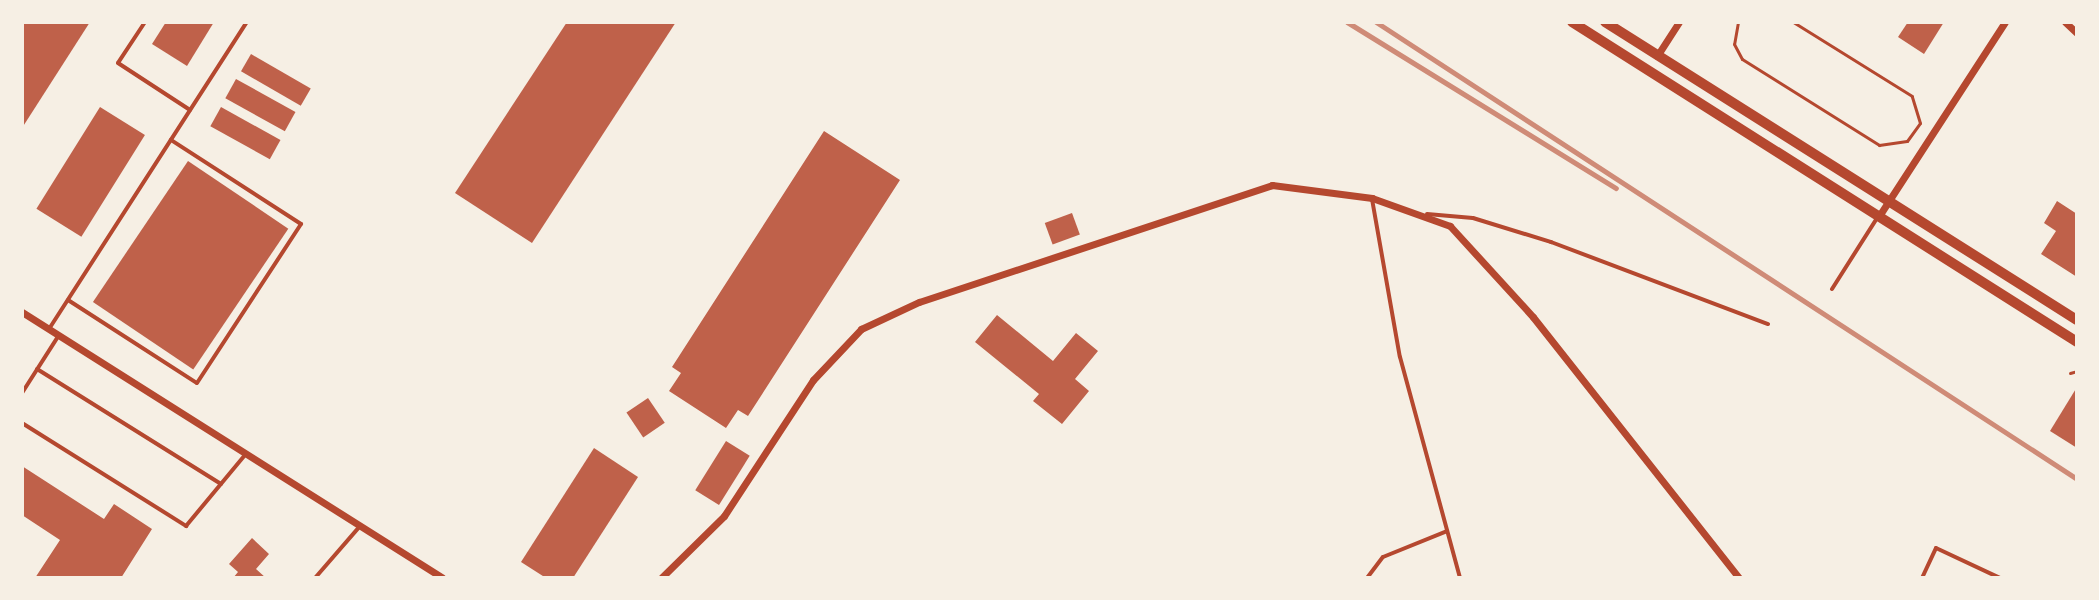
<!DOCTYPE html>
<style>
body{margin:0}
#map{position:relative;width:2099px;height:600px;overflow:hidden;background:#f6efe4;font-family:"PT Sans Narrow",sans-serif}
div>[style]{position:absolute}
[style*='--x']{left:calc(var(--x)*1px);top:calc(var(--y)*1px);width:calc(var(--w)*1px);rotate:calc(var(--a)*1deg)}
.building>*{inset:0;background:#bf614a;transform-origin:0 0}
.path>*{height:3px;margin:-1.5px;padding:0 1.5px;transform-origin:1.5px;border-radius:1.5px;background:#b5482f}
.service>*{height:4px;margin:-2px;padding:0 2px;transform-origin:2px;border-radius:2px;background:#b5482f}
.minor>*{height:7px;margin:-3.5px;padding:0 3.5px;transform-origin:3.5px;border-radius:3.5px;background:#b5482f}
.secondary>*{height:10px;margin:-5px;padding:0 5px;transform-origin:5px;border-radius:5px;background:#b5482f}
.rail>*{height:5px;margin:-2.5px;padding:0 2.5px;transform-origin:2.5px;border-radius:2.5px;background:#cf8b77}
span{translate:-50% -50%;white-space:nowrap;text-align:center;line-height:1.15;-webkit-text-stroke:6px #f6efe4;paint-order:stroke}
.frame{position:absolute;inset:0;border:24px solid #f6efe4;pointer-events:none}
</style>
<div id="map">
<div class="building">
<i style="clip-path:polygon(22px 22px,90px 22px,22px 128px)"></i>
<i style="clip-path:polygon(166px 22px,214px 22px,187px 66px,152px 44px)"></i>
<i style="clip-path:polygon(567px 22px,676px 22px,532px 243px,455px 193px)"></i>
<i style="clip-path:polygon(1908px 22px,1944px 22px,1924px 54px,1898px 37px)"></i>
<i style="left:251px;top:54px;width:69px;height:20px;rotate:30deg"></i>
<i style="left:236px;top:79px;width:68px;height:22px;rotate:29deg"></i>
<i style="left:100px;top:107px;width:53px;height:120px;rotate:32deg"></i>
<i style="left:221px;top:107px;width:68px;height:22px;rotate:29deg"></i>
<i style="clip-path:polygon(824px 131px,900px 180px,748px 416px,738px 410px,726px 428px,669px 391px,681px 373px,672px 367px)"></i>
<i style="left:188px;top:161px;width:121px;height:170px;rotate:34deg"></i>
<i style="clip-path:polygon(2057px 201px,2077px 214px,2077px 277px,2041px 254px,2056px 231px,2044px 223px)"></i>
<i style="left:1072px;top:213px;width:23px;height:29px;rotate:70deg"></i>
<i style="clip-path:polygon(997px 315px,1053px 361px,1076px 333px,1098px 351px,1075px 379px,1089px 391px,1062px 424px,1033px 401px,1039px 394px,975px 342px)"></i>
<i style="clip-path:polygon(2077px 387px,2077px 448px,2050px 431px)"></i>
<i style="left:648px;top:398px;width:30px;height:26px;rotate:56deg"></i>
<i style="left:726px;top:441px;width:28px;height:58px;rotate:32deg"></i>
<i style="clip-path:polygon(594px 448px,638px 477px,573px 578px,546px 578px,521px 562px)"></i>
<i style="clip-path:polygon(22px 466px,104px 519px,114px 504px,152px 529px,121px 578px,35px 578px,60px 540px,22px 515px)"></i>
<i style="clip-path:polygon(252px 538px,269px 554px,256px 569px,266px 578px,233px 578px,238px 572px,229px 564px)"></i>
</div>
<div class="path">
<i style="--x:1738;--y:22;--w:22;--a:100"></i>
<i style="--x:1734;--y:44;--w:17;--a:62"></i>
<i style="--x:1742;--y:59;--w:162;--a:32.1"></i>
<i style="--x:1879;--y:145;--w:28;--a:-8"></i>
<i style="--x:1907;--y:141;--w:22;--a:-54"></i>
<i style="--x:1920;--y:123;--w:28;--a:-107"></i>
<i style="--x:1912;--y:96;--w:140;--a:-148.1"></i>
<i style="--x:2070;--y:373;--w:7;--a:-16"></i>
</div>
<div class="service">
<i style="--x:145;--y:22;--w:49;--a:123.4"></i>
<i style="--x:118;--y:63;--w:86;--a:33.1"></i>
<i style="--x:1372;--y:199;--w:160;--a:80"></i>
<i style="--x:1400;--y:357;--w:229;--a:74.8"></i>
<i style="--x:1427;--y:214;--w:46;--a:5"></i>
<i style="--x:1473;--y:218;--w:82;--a:17.1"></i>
<i style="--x:1551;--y:242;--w:232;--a:20.7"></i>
<i style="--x:1832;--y:289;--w:84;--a:-57.6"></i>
<i style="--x:68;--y:300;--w:153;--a:32.8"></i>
<i style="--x:197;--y:383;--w:190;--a:-56.8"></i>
<i style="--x:301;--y:224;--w:155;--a:-147.1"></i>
<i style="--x:49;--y:329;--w:365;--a:-57.2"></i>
<i style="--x:37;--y:369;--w:217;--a:32"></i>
<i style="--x:22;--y:393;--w:69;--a:-57.5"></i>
<i style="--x:22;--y:423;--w:194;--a:32.1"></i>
<i style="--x:186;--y:526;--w:92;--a:-50.3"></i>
<i style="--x:315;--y:578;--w:69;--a:-49.1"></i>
<i style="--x:1367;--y:578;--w:26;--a:-53"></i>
<i style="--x:1383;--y:557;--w:69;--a:-22.1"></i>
<i style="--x:1922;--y:578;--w:33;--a:-65"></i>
<i style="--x:1936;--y:548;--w:71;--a:25.1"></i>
</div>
<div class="minor">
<i style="--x:2065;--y:22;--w:16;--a:43"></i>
<i style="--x:1657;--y:56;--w:40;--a:-57.1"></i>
<i style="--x:1879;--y:216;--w:231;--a:-57"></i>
<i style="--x:22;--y:312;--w:497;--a:32.3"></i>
<i style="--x:661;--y:578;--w:88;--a:-44.5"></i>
<i style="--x:724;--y:516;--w:163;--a:-56.8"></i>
<i style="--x:813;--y:380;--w:70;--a:-46.7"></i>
<i style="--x:861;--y:329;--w:64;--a:-25"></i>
<i style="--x:919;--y:302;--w:372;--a:-18.3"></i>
<i style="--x:1272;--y:185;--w:101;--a:7.4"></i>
<i style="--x:1372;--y:198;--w:83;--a:19.7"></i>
<i style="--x:1450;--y:226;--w:123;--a:47.6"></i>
<i style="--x:1533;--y:317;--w:333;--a:51.7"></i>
</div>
<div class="secondary">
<i style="--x:1572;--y:22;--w:598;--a:32.36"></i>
<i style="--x:1605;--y:22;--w:558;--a:32.27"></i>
</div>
<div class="rail">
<i style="--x:1347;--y:22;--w:316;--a:31.7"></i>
<i style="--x:1376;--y:22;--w:837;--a:33.1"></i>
</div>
<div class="frame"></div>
</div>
